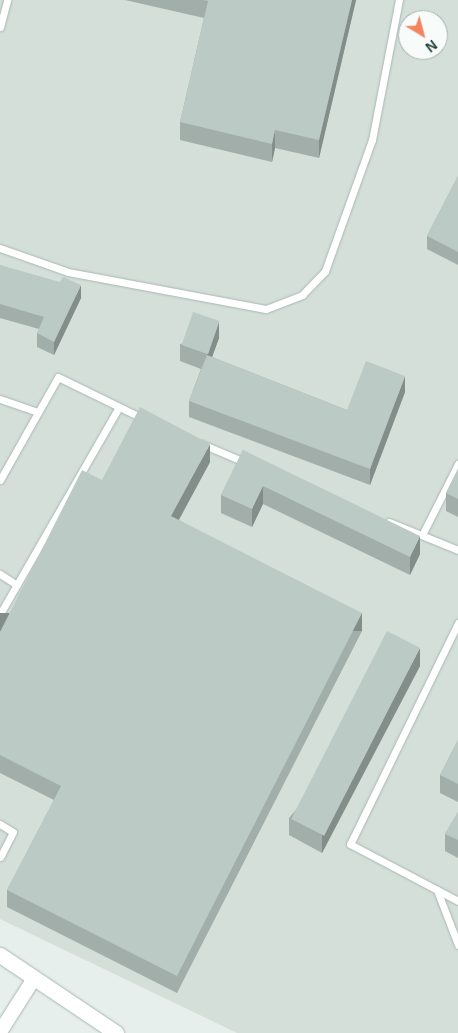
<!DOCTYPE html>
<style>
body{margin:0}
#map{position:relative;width:458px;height:1033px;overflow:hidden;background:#e6efeb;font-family:Arial,sans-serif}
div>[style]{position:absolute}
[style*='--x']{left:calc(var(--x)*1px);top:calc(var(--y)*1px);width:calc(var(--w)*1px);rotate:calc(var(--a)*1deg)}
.built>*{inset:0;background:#d4dfda}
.roads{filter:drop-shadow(0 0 1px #a8b8b2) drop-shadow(0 0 1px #a8b8b2)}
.service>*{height:7px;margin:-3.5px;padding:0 3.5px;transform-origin:3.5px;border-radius:3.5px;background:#fff}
.minor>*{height:14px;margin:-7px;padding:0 7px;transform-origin:7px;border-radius:7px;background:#fff}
.tertiary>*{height:15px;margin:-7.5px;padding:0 7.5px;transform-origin:7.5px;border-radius:7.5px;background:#fff}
.wall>*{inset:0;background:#a1aea9}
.shaded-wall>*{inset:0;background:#838d89;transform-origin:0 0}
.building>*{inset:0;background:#bbcac4;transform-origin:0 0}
span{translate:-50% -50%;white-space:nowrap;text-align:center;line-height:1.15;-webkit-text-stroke:4px #f7fbf9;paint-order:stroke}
.north{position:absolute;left:398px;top:10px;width:50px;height:50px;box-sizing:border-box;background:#f7fbf9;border:1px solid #a3b1ad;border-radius:50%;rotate:143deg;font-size:14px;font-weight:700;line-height:20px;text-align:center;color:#24423a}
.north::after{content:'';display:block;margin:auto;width:18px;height:22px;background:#f4845f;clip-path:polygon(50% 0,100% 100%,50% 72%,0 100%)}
</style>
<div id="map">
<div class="built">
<i style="clip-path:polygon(evenodd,0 0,458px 0,458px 1033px,237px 1033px,0 919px,0 0,408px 20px,438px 20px,438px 50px,408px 50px,408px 20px)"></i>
</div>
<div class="roads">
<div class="service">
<i style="--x:0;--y:27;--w:28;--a:-75"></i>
<i style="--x:0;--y:248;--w:72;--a:19.4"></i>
<i style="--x:68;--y:272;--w:201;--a:10.6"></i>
<i style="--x:266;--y:309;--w:39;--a:-21"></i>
<i style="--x:302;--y:295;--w:33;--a:-46"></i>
<i style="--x:325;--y:271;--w:139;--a:-70.3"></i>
<i style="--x:372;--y:140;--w:143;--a:-79.1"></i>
<i style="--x:0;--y:399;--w:40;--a:18.9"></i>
<i style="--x:202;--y:444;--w:49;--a:22.9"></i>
<i style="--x:0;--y:480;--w:118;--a:-60.6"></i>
<i style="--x:58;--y:377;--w:96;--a:26"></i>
<i style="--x:389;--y:522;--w:74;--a:22.1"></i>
<i style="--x:422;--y:535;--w:80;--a:-63.1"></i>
<i style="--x:0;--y:574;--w:20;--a:33"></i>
<i style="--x:0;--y:614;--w:239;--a:-60.1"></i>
<i style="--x:458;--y:623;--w:246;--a:116"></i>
<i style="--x:350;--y:844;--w:122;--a:27.8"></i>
<i style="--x:0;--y:824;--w:15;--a:32"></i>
<i style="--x:13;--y:832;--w:28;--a:117"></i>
<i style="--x:437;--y:890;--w:59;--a:69.1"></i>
</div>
<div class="minor">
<i style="--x:0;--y:1032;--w:62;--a:-57.6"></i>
</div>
<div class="tertiary">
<i style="--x:0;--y:955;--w:140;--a:33.9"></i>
</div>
</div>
<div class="wall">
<i style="clip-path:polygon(125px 0,356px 0,319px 158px,275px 148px,272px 162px,180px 140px,180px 122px,204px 18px)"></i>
<i style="clip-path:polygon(458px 176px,458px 265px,427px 249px,427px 236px)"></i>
<i style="clip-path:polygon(0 265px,81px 298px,54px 355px,37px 347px,37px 333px,39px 329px,0 318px)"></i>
<i style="clip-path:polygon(219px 338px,212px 357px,347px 410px,405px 392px,370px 485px,189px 417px,189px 401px,201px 369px,180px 361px,180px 344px)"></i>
<i style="clip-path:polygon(243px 450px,420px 554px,410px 575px,263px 504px,252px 527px,221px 513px,221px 495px)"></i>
<i style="clip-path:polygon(210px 462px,179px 520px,362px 631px,177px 993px,7px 907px,7px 890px,54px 800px,0 773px,0 632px,102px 480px)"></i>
<i style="clip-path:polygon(458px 469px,458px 517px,446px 511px,446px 493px)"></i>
<i style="clip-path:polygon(420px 666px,322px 853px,289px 835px,289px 818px)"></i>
<i style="clip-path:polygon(458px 740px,458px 802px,440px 793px,440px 775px)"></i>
<i style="clip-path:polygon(458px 812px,458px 858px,445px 851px,445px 834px)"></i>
</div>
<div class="shaded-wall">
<i style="clip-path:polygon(352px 0,356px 0,319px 158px,319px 140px)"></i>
<i style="clip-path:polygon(275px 130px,275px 148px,272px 162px,272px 144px)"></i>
<i style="clip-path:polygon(81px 285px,81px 298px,54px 355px,54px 342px)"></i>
<i style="clip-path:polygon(219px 321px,219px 338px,207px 371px,207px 354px)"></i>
<i style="clip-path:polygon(405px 376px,405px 392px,370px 485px,370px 469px)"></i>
<i style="clip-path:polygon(210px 444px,210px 462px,171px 534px,171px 516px)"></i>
<i style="clip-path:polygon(263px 486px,263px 504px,252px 527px,252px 509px)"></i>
<i style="clip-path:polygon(420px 536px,420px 554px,410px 575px,410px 557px)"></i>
<i style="left:362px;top:613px;width:18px;height:407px;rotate:90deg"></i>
<i style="clip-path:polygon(420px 648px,420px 666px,322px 853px,322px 835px)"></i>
</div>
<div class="building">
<i style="clip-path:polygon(203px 0,352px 0,319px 140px,275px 130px,272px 144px,180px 122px,208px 1px)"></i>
<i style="clip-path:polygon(458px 176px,458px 252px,427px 236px)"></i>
<i style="clip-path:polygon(0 265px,60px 282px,63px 277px,81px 285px,54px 342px,37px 333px,44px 317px,0 304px)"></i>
<i style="left:193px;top:312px;width:28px;height:35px;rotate:19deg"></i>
<i style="clip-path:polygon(207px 355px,347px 410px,366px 361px,405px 376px,370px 469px,189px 401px)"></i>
<i style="clip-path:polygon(140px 407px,210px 444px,171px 516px,362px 613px,177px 976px,7px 890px,61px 786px,0 755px,0 632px,82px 470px,102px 480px)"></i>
<i style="clip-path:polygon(243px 450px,420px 536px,410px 557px,263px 486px,252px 509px,221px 495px)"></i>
<i style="clip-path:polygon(458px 469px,458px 499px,446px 493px)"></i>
<i style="left:387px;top:631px;width:37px;height:211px;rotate:27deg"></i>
<i style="clip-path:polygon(458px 740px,458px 784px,440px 775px)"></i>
<i style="clip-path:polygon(458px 812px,458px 840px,445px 834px)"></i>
</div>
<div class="north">N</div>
</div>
